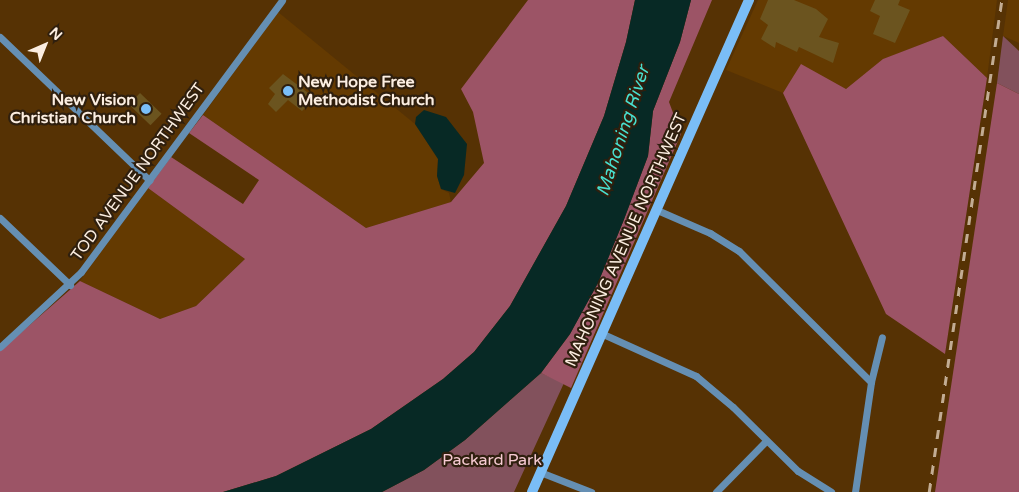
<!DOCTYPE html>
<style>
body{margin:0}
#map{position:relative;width:1019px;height:492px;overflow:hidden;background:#563204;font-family:"Varela Round",sans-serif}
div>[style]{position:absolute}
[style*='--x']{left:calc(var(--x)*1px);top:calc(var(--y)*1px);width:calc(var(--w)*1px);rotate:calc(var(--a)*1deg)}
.built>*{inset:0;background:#643a01}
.green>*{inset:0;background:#82515c}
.forest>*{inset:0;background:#9c5466}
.water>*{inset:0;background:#072925}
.building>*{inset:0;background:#6b541f;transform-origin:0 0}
.street>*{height:7px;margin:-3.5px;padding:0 3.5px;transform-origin:3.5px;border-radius:3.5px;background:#658fb3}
.secondary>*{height:10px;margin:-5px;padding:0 5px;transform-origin:5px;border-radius:5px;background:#7abdf6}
.rail>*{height:2.5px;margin-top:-1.25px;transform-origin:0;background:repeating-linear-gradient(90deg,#c2ac93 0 9px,transparent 0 18px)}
.dots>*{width:14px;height:14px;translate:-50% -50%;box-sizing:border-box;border:2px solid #2f1f0e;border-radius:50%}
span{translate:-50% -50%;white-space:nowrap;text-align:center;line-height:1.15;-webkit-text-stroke:4.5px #2f1f0e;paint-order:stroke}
.poi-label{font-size:16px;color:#fceee1;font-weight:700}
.left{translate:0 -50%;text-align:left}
.right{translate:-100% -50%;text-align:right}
.street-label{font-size:16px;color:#fceee1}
.park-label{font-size:16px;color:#f7cbd3}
.water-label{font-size:18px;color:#48e0d0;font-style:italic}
.north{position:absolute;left:20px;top:20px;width:50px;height:50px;-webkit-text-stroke:4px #2f1f0e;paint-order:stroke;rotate:44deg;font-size:14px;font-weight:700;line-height:20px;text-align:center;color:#fceee1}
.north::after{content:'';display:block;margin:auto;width:18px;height:22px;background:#fceee1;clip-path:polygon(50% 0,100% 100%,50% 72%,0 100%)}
</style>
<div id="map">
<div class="built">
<i style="clip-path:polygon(758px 0,997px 0,987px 78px,943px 36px,884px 59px,846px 89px,801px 65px,783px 93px,726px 70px)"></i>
<i style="clip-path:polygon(1008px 0,1019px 0,1019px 43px,1003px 36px)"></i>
<i style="clip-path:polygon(278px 12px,415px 124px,438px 159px,437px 176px,441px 189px,449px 193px,451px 202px,366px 228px,203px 115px)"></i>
<i style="clip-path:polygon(148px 188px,245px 259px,196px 306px,160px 319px,80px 281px)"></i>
</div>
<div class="green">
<i style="clip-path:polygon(1003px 36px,1019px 51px,1019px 94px,997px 83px)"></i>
<i style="clip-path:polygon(541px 373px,564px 383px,514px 492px,382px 492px,424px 470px,465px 440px)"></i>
</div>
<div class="forest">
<i style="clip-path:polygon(528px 0,635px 0,626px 42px,604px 116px,566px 206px,510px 306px,474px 352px,443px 379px,371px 429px,276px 476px,223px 492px,0 492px,0 351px,80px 281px,160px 319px,196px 306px,245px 259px,148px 188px,171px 157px,243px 204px,259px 180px,189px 133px,203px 115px,366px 228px,451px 202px,484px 163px,473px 112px,461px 89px)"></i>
<i style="clip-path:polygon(691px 0,712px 0,669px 102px,681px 134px,571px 388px,541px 373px,570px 334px,598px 283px,623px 222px,648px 156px,653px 111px,680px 42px)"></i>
<i style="clip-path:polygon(943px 36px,987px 78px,945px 354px,886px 314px,783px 93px,801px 64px,846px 89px,883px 59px)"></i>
<i style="clip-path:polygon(997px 83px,1019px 94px,1019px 492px,935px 492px)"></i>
</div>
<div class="water">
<i style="clip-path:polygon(635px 0,691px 0,680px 42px,653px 111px,648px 156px,623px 222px,598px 283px,570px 334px,541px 373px,465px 440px,424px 470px,382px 492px,223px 492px,276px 476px,371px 429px,443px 379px,474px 352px,510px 306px,566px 206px,604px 116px,626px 42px)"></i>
<i style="clip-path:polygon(424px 110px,446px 117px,467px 144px,464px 175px,455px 193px,441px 189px,437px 176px,438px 159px,415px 124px,416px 117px)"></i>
</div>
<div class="building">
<i style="clip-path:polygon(768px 0,794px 0,816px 9px,828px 19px,819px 37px,839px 43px,833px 63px,799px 47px,797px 52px,776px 42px,775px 48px,761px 39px,768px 25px,760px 19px)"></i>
<i style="clip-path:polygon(875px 0,900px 0,898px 5px,910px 10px,895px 43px,873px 34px,880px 16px,870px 11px)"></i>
<i style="clip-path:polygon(283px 74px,315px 98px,302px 111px,288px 100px,276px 112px,268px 104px,275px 94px,269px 88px)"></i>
<i style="left:140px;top:93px;width:30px;height:16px;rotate:44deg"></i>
</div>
<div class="street">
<i style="--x:0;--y:37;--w:207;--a:43.8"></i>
<i style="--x:657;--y:210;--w:58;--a:23.5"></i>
<i style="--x:710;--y:233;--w:34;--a:32"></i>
<i style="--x:739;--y:251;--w:186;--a:44.8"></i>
<i style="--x:0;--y:218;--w:97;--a:43.7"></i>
<i style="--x:603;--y:334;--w:102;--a:24.3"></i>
<i style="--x:696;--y:376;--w:48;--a:40"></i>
<i style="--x:733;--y:407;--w:91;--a:44.6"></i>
<i style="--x:798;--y:471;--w:39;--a:32"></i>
<i style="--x:0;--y:347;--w:110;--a:-42.8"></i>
<i style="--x:81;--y:272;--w:338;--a:-53.5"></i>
<i style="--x:540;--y:472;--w:55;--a:21.4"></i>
<i style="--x:716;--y:492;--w:71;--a:-45.6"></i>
<i style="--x:855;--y:492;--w:111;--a:-81.7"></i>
<i style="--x:871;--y:382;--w:46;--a:-76.3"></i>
</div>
<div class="secondary">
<i style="--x:532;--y:492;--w:538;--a:-66.2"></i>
</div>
<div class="rail">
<i style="--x:929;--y:492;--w:497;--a:-81.6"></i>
</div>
<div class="dots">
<i style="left:288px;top:91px;background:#7abff8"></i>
<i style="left:146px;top:109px;background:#7abff8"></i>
</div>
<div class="poi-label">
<span class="left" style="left:298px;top:91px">New Hope Free<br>Methodist Church</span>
<span class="right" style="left:136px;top:109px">New Vision<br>Christian Church</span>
</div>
<div class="street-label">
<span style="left:138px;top:172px;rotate:-54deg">TOD AVENUE NORTHWEST</span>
<span style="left:626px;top:240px;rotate:-66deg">MAHONING AVENUE NORTHWEST</span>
</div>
<div class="park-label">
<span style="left:492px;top:460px">Packard Park</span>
</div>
<div class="water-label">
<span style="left:623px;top:131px;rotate:-72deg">Mahoning River</span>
</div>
<div class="north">N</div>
</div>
